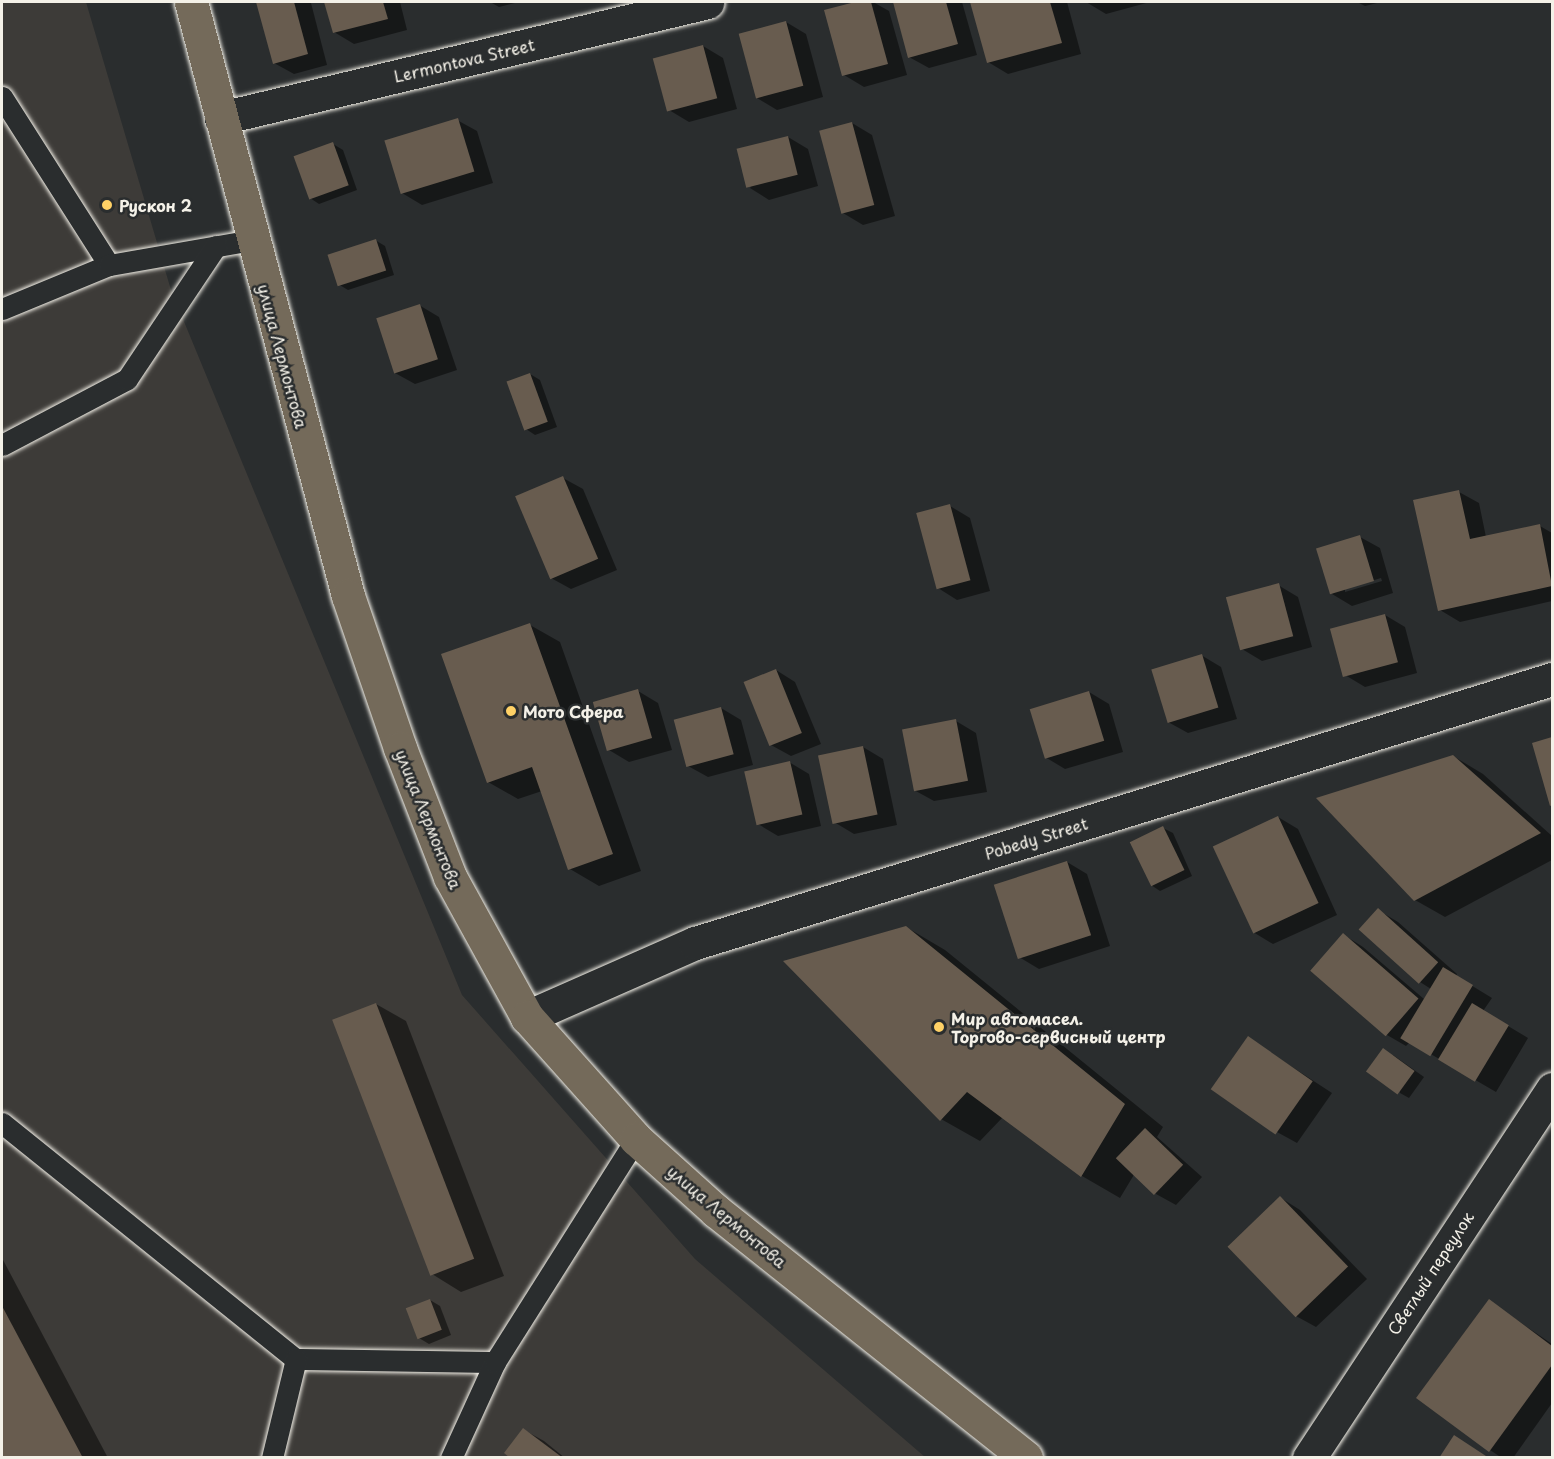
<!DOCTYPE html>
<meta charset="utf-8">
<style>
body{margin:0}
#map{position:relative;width:1554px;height:1459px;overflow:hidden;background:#2a2d2e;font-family:"Playpen Sans",sans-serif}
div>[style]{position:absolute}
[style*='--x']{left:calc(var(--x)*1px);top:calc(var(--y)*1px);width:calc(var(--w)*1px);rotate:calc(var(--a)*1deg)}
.built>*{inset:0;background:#3d3b38}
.shadow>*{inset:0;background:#0007}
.building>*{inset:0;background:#685c4f;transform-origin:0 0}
.roads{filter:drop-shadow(0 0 2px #f4f1e8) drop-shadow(0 0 2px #f4f1e8)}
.lane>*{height:21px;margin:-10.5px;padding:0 10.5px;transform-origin:10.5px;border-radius:10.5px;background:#2a2d2e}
.street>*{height:33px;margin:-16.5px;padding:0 16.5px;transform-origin:16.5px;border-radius:16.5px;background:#2a2d2e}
.primary>*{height:33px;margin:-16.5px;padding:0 16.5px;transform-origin:16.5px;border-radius:16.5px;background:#746a5a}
.dots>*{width:16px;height:16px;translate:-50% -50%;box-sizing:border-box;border:3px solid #2a2d2e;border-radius:50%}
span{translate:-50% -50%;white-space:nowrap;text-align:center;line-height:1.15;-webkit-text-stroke:5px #2a2d2e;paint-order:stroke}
.street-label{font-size:16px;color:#f4f1e8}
.poi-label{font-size:16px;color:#f4f1e8;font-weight:700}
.left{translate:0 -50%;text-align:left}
.frame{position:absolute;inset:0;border:3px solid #f4f1e8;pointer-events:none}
</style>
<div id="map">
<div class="built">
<i style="clip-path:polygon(2px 2px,86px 2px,171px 290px,462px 995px,695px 1259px,925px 1457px,2px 1458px)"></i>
</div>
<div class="shadow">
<i style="clip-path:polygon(258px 2px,311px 3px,327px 65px,294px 74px,274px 63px)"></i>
<i style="clip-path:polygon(326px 2px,400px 2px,407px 30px,354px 44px,334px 32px)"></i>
<i style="clip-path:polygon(490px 2px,519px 2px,499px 7px)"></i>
<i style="clip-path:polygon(861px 2px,873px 2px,889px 11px,907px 75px,864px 87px,844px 75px,826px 11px)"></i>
<i style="clip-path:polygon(894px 2px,962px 2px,977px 55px,929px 68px,909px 57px)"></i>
<i style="clip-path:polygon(971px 2px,1067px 2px,1081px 54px,1008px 74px,988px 62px)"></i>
<i style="clip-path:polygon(1086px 2px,1150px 2px,1106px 14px)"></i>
<i style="clip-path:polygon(1357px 2px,1381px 2px,1365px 6px)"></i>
<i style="clip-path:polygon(786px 22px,806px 34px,823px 97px,777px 110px,757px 98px)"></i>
<i style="clip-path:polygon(703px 46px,723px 58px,737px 109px,689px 122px,669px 110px)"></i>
<i style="clip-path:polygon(457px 120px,477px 131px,493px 183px,422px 205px,402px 193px)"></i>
<i style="clip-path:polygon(852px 123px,872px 135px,895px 216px,863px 225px,843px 213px)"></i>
<i style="clip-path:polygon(788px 137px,808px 149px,818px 186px,769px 200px,750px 188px)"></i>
<i style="clip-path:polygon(333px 144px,343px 150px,357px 190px,319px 204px,310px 198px)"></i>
<i style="clip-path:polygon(375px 240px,385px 246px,394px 275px,348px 290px,338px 284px)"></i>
<i style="clip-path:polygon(419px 305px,439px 317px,457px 370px,415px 384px,395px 373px)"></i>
<i style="clip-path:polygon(530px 374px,540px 380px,557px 427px,535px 435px,526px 429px)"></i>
<i style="clip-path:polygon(563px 478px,583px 489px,617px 570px,571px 589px,551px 578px)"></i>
<i style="clip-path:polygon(1459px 492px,1479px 503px,1486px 537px,1540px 526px,1552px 533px,1552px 601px,1460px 622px,1440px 610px)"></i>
<i style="clip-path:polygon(950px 506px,970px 518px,990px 591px,957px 600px,938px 588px)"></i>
<i style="clip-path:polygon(evenodd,1360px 537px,1380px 548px,1393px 593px,1352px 606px,1332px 594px,1360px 537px,1381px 578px,1382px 581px,1345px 592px,1345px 589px,1381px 578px)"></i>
<i style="clip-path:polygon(1278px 585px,1298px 597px,1312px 647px,1262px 661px,1242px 649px)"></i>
<i style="clip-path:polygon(1385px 615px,1405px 627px,1417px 673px,1365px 687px,1345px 675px)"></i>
<i style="clip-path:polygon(530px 625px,560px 642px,641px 871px,599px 886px,570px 869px,542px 791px,518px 799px,488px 782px)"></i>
<i style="clip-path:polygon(1201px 655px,1221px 667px,1237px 719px,1188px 733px,1168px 722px)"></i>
<i style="clip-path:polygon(776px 670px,795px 682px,821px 744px,791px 756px,771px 745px)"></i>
<i style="clip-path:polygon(638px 691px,658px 703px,672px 750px,629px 762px,609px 750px)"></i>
<i style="clip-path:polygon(1089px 692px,1109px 704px,1123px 752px,1065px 769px,1045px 757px)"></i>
<i style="clip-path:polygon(721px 708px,741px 720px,753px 765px,708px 777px,688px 766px)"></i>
<i style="clip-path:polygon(956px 721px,976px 733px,987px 792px,934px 801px,914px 790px)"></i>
<i style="clip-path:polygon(1552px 739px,1552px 806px,1534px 744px)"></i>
<i style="clip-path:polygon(863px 747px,883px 759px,897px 825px,854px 834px,834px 822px)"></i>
<i style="clip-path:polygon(1453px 756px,1483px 774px,1552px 836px,1552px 860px,1445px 917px,1415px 900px)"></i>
<i style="clip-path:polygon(789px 762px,809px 774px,821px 826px,778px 836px,758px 824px)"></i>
<i style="clip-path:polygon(1278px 817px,1298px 829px,1337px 915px,1273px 944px,1253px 932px)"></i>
<i style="clip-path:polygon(1163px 828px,1173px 833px,1192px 876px,1160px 891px,1151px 885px)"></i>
<i style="clip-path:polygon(1067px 862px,1087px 874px,1110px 946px,1039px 969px,1019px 957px)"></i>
<i style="clip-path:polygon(1378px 910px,1398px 922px,1457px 974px,1456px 976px,1492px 998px,1483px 1011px,1528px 1038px,1496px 1092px,1410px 1042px,1406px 1046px,1387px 1035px,1344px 935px,1363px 947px,1424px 999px,1431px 989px,1420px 982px)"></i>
<i style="clip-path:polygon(906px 927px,945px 950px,1163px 1127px,1157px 1137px,1202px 1177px,1176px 1205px,1156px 1194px,1135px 1173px,1120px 1198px,1082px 1176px,1003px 1117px,980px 1141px,941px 1119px)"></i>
<i style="clip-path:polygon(376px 1004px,406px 1021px,504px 1276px,461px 1292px,432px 1274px)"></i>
<i style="clip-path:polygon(1248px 1038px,1332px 1093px,1297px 1143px,1277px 1132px)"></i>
<i style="clip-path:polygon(1393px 1055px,1424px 1077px,1409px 1098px,1400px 1093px)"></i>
<i style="clip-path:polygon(1281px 1198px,1300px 1210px,1367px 1279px,1316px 1327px,1296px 1316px)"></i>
<i style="clip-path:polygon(2px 1258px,108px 1458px,6px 1458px,2px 1450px)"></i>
<i style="clip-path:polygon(430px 1300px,440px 1306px,451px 1335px,429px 1344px,419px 1338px)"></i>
<i style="clip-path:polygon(1489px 1301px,1552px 1344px,1552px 1403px,1513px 1458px,1502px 1458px,1490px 1450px)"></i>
<i style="clip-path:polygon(524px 1430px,544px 1441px,565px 1458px,512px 1458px)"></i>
</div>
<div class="building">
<i style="clip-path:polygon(256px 2px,294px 2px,308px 54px,273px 64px)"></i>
<i style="clip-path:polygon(324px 2px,383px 2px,388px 19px,333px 33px)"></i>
<i style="clip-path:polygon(855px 2px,871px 2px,888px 64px,842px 76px,824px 10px)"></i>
<i style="clip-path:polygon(893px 2px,946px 2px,958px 44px,908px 58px)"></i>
<i style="clip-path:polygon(970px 2px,1050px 2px,1062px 43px,987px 63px)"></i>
<i style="left:786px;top:21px;width:67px;height:49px;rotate:75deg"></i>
<i style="left:703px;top:45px;width:55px;height:52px;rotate:75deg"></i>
<i style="left:458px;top:118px;width:56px;height:77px;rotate:73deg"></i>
<i style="left:852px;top:122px;width:86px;height:34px;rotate:75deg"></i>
<i style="left:788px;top:136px;width:40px;height:53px;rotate:76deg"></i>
<i style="left:333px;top:142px;width:46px;height:42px;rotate:70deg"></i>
<i style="left:376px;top:239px;width:33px;height:51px;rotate:72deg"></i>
<i style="left:420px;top:304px;width:58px;height:46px;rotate:72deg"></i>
<i style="left:530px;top:373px;width:52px;height:25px;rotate:70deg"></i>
<i style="left:563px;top:476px;width:90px;height:52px;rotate:67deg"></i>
<i style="clip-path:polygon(1459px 490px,1470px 539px,1540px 524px,1552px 586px,1438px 611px,1413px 500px)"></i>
<i style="left:950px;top:504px;width:79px;height:35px;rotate:75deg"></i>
<i style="left:1360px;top:535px;width:48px;height:46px;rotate:73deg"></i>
<i style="left:1279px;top:583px;width:55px;height:55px;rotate:75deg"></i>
<i style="left:1385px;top:614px;width:50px;height:57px;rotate:75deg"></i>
<i style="clip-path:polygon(530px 623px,613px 854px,568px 870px,532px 767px,487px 783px,441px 654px)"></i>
<i style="left:1202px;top:654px;width:56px;height:53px;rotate:73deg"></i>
<i style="left:776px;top:669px;width:69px;height:35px;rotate:68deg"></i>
<i style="left:638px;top:689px;width:51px;height:47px;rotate:74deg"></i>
<i style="left:1089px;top:691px;width:52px;height:62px;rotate:73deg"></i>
<i style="left:721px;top:707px;width:49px;height:49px;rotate:75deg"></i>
<i style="left:956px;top:719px;width:63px;height:55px;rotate:79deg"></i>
<i style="clip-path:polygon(1552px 737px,1552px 805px,1550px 806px,1532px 743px)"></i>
<i style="left:863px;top:746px;width:70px;height:46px;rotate:78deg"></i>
<i style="clip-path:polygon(1453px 755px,1541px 833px,1414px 901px,1316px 798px)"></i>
<i style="left:790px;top:761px;width:55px;height:47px;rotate:77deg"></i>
<i style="left:1278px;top:816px;width:96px;height:72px;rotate:65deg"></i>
<i style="left:1163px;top:826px;width:49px;height:37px;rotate:64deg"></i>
<i style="left:1067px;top:861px;width:78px;height:77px;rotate:72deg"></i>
<i style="left:1378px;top:908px;width:81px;height:29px;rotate:42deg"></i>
<i style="clip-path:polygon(906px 926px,1125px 1104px,1081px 1177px,967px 1092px,940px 1121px,783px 961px)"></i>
<i style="left:1343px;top:933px;width:100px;height:50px;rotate:41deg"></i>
<i style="left:1443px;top:967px;width:35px;height:83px;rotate:31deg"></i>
<i style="left:376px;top:1003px;width:274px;height:47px;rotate:69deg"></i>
<i style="left:1472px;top:1003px;width:43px;height:66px;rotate:31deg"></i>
<i style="left:1248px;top:1036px;width:79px;height:65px;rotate:35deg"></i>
<i style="left:1383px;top:1048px;width:39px;height:29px;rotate:36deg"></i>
<i style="left:1145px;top:1128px;width:53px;height:42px;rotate:44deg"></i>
<i style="left:1280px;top:1196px;width:98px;height:73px;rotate:46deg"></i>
<i style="left:430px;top:1299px;width:33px;height:26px;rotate:69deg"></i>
<i style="clip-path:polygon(1489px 1299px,1552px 1346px,1552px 1365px,1489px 1452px,1416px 1398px)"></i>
<i style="clip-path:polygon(2px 1306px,83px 1458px,4px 1458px,2px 1453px)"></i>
<i style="clip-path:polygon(523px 1428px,563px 1458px,510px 1458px,504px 1453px)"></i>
<i style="clip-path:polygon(1454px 1435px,1489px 1458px,1439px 1458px)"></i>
</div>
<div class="roads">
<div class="lane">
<i style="--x:2;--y:97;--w:199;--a:57.5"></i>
<i style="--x:2;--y:309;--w:116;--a:-22.4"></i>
<i style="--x:109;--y:265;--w:145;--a:-9.9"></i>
<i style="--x:2;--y:445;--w:141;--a:-27.8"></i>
<i style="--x:127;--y:379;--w:160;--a:-56.2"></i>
<i style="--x:2;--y:1123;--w:377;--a:38.8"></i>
<i style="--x:296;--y:1359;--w:199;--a:0.9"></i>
<i style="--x:272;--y:1458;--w:102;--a:-76.4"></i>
<i style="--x:451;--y:1458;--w:106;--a:-65.4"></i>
<i style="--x:495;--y:1362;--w:264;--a:-57.7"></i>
</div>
<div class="street">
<i style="--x:221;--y:118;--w:500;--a:-13.4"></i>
<i style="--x:527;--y:1017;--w:184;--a:-23.8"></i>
<i style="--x:695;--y:943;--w:897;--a:-17.12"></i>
<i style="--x:1309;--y:1458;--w:442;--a:-56.6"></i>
</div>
<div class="primary">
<i style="--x:191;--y:2;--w:614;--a:75.19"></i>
<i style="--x:348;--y:596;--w:161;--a:71.1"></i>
<i style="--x:400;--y:748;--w:138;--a:68.8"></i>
<i style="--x:450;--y:877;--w:160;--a:61.2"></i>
<i style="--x:527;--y:1017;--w:164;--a:48.2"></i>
<i style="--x:636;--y:1139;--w:108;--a:42"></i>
<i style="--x:716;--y:1211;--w:396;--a:38.5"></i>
</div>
</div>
<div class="dots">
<i style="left:107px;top:205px;background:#ffd166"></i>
<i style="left:511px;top:711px;background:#ffd166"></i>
<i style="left:939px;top:1027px;background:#ffd166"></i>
</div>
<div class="street-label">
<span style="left:464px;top:60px;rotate:-13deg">Lermontova Street</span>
<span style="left:283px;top:356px;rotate:75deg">улица Лермонтова</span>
<span style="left:429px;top:819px;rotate:68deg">улица Лермонтова</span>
<span style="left:1036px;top:838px;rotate:-17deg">Pobedy Street</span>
<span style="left:727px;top:1216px;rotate:40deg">улица Лермонтова</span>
<span style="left:1430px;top:1273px;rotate:-57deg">Светлый переулок</span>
</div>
<div class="poi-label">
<span class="left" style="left:119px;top:205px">Рускон 2</span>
<span class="left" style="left:523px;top:711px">Мото Сфера</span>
<span class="left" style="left:951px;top:1027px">Мир автомасел.<br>Торгово-сервисный центр</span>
</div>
<div class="frame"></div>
</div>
